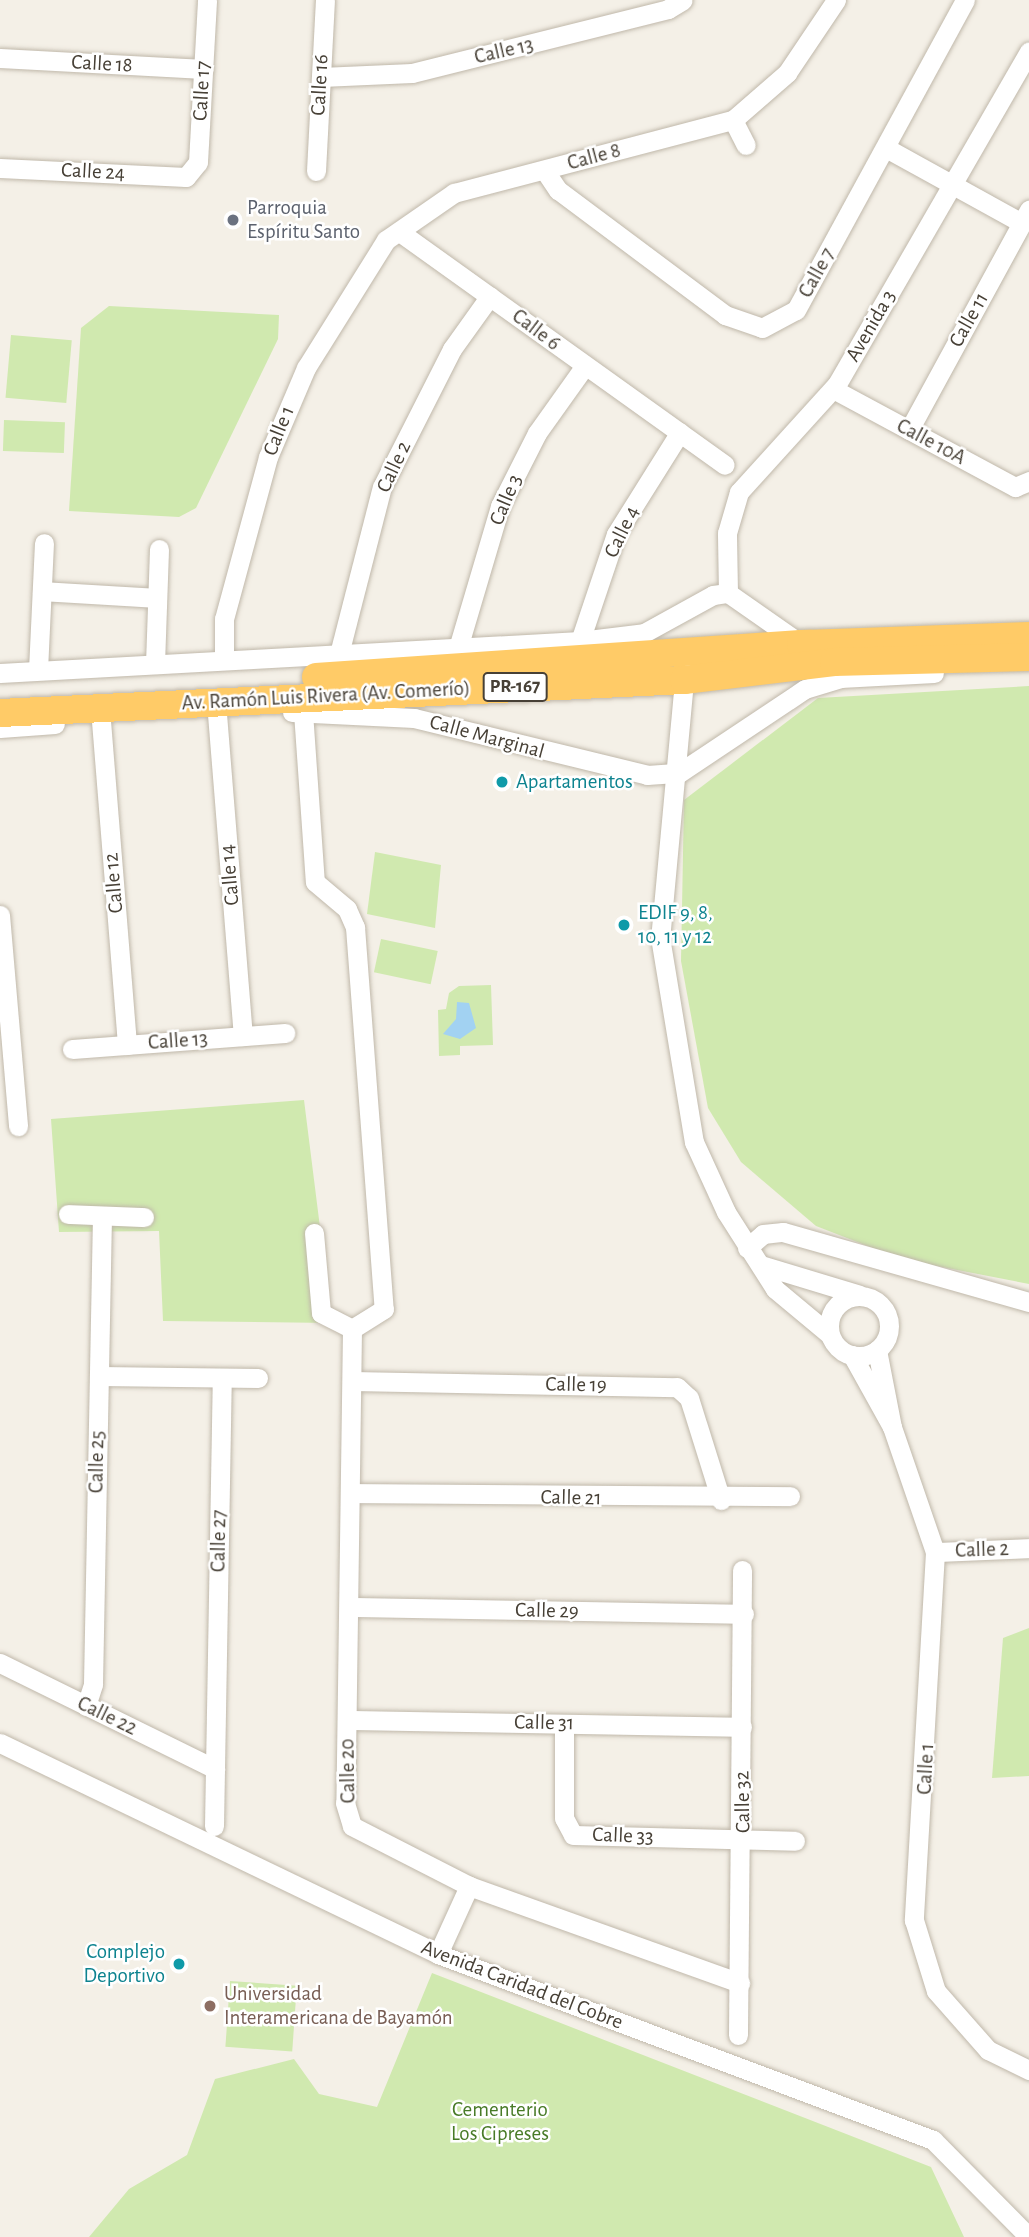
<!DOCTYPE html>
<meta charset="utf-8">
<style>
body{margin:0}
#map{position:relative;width:1029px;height:2237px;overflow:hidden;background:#f4f0e7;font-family:"Alegreya Sans",sans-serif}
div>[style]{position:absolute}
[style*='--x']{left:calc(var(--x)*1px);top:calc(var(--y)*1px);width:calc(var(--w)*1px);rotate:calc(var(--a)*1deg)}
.green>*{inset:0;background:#d0e9af;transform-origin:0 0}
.water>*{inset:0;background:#a2d2f2}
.roads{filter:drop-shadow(0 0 2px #c0b8aa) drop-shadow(0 0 2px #c0b8aa)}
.minor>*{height:19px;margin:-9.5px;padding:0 9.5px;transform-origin:9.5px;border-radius:9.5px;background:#fff}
.minor>.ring{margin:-9.5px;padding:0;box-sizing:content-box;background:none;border:19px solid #fff;border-radius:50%}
.highway>*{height:28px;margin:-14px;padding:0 14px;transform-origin:14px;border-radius:14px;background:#ffcb67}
.dots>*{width:19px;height:19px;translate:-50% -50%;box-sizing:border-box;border:4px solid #fff;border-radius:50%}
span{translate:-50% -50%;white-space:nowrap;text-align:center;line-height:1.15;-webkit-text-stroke:5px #fff;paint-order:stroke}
.shield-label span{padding:2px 5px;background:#fff;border:2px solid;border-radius:5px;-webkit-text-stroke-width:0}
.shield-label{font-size:19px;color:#474036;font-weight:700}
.street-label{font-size:21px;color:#474036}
.worship-label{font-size:21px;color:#5b616d}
.left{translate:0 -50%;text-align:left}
.culture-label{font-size:21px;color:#0d838f}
.right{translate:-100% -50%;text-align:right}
.education-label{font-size:21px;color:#785e54}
.park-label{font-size:21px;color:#487b27}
</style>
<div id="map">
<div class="green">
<i style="clip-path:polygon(109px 306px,279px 315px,278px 339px,196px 508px,179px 517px,69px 511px,81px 328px)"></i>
<i style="left:11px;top:335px;width:61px;height:63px;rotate:5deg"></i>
<i style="left:4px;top:420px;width:61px;height:31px;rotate:2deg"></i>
<i style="clip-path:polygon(1029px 686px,1029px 1284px,901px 1259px,816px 1226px,741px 1162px,708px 1108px,681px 961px,684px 800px,818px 698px)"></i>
<i style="clip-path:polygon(375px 852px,441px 865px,435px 928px,367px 914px)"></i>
<i style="left:381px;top:939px;width:58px;height:34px;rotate:12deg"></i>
<i style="clip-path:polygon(491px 985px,493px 1045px,460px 1046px,460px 1055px,439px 1056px,438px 1010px,446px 1009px,449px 993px,459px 986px)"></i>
<i style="clip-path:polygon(304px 1100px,332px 1323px,163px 1321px,159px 1231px,59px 1232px,51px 1119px)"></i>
<i style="clip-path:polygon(1029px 1628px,1029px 1776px,992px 1778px,1003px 1638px)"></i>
<i style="clip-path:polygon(432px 1973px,931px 2167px,964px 2237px,89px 2237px,129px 2189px,187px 2155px,215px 2079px,294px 2059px,319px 2094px,377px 2107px)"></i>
<i style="left:230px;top:1981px;width:67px;height:66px;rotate:4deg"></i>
</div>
<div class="water">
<i style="clip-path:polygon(457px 1002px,469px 1003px,476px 1028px,460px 1039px,443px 1034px,456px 1019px)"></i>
</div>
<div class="roads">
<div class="minor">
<i style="--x:0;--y:58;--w:204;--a:3.1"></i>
<i style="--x:321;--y:77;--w:91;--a:-2.5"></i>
<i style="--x:412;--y:73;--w:264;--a:-14"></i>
<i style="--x:668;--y:9;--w:17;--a:-31"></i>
<i style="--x:733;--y:120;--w:28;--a:63"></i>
<i style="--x:886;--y:148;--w:155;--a:28.9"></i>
<i style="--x:0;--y:168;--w:186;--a:2.8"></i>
<i style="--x:186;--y:177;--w:19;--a:-51"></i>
<i style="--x:198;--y:162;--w:162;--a:-86.8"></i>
<i style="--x:316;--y:171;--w:171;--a:-87"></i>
<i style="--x:545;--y:171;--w:23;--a:56"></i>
<i style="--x:558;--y:190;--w:209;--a:36.8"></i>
<i style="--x:725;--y:315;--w:39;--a:19"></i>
<i style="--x:762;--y:328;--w:38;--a:-28"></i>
<i style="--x:796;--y:310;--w:353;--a:-61.4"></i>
<i style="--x:401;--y:233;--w:398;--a:35.6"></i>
<i style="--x:833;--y:389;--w:207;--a:28.3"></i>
<i style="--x:1015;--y:487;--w:15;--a:-23"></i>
<i style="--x:909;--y:430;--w:251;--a:-61.4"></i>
<i style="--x:42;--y:591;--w:115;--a:3.5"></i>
<i style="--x:728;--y:593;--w:60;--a:-91"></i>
<i style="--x:727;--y:533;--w:43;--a:-73.7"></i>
<i style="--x:739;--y:492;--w:146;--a:-47.8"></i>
<i style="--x:837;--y:384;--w:384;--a:-60"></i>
<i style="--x:728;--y:593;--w:89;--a:34.9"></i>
<i style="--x:580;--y:641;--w:113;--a:-71.4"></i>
<i style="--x:616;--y:534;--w:120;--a:-57.9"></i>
<i style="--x:458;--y:648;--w:148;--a:-73.5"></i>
<i style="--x:500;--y:506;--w:82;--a:-63.1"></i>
<i style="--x:537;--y:433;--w:81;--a:-54.5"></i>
<i style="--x:339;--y:654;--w:172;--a:-75.6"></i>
<i style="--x:382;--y:487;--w:155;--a:-63.1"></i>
<i style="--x:452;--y:349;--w:65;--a:-54.4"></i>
<i style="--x:224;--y:660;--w:41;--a:-90"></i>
<i style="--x:224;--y:619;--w:168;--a:-74.8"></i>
<i style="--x:268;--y:457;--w:97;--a:-66.9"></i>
<i style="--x:306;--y:368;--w:151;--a:-58"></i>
<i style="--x:386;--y:240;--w:83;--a:-34.7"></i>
<i style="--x:454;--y:193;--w:288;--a:-14.7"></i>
<i style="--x:733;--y:120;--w:72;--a:-41"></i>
<i style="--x:787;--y:73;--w:88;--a:-56.1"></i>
<i style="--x:155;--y:664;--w:115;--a:-88"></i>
<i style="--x:38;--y:670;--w:127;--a:-87.3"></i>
<i style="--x:685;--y:670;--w:268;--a:95.3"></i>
<i style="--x:660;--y:937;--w:208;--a:80.6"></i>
<i style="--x:694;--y:1142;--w:77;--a:65.4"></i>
<i style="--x:726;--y:1212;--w:91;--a:57.5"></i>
<i style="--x:775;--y:1289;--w:70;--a:39.8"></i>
<i style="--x:0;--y:673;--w:581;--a:-3.16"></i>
<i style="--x:580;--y:641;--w:64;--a:-7.1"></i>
<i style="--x:644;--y:633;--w:79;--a:-28.8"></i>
<i style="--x:713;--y:595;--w:15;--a:-8"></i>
<i style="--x:292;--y:712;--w:122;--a:2.8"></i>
<i style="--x:414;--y:718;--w:240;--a:13.7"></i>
<i style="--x:647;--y:775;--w:32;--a:-4"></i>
<i style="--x:679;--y:773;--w:151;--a:-33.7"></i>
<i style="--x:805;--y:689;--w:37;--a:-17"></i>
<i style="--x:840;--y:678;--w:94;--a:-3"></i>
<i style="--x:303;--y:712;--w:170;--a:86"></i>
<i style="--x:315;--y:882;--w:42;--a:40.2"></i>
<i style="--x:347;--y:909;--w:20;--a:66"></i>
<i style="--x:355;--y:927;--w:383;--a:85.7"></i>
<i style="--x:384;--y:1309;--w:38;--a:148"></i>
<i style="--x:352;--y:1329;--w:474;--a:90.8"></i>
<i style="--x:345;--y:1803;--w:24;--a:73"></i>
<i style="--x:352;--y:1826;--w:131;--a:27.1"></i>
<i style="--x:469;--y:1886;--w:288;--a:19.7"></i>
<i style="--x:217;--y:714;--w:323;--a:85.4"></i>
<i style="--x:101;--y:721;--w:325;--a:85.4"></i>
<i style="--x:0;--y:728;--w:55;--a:-4.2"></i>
<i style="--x:0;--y:915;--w:212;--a:85.1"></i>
<i style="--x:72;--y:1049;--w:214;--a:-4.3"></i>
<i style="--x:68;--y:1214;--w:76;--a:2.3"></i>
<i style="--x:314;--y:1233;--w:80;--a:85"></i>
<i style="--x:321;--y:1313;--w:35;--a:27"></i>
<i style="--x:747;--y:1248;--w:21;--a:-41"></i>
<i style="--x:763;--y:1234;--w:20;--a:-6"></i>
<i style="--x:783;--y:1232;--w:256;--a:15.9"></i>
<i style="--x:761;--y:1265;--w:103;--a:16.9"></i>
<i class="ring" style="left:829px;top:1296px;width:41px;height:41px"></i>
<i style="--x:877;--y:1350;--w:78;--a:79"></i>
<i style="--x:892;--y:1427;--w:132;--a:71"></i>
<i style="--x:935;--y:1552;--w:369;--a:93.3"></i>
<i style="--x:914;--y:1920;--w:74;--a:72.8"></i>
<i style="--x:936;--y:1991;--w:79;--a:48.6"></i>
<i style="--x:988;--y:2050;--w:46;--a:26"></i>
<i style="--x:852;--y:1355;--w:82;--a:60.9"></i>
<i style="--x:99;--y:1376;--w:159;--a:0.7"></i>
<i style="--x:352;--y:1381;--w:325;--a:1.1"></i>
<i style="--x:677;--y:1387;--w:16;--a:43"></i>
<i style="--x:689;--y:1398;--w:107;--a:72.6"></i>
<i style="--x:351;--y:1493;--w:439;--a:0.4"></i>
<i style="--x:935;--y:1552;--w:94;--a:-2.4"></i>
<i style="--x:350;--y:1607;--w:394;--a:1"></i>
<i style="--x:0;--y:1663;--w:240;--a:26.2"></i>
<i style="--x:86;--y:1706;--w:23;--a:-72"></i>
<i style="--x:93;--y:1684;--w:467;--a:-88.9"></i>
<i style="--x:347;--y:1720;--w:395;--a:1"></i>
<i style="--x:564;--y:1724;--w:94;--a:90"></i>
<i style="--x:564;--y:1818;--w:19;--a:62"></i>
<i style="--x:573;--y:1835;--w:222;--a:1.5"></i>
<i style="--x:0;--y:1743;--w:486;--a:25.7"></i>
<i style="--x:438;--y:1954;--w:529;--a:20.59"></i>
<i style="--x:933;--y:2140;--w:136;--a:45.3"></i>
<i style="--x:214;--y:1826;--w:448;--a:-89"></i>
<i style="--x:438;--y:1954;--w:75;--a:-65.5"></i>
<i style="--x:738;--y:2035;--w:465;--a:-89.5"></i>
</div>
<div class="highway">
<i style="--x:316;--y:677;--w:486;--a:-3.9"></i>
<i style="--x:801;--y:644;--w:228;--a:-2"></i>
<i style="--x:0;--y:713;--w:685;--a:-2.76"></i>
<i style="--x:684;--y:680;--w:151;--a:-6.8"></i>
<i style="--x:834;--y:662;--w:195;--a:-1.5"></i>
</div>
</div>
<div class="dots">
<i style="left:233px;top:220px;background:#6b7280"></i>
<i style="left:502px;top:782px;background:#0f9aa8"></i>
<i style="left:624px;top:925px;background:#0f9aa8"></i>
<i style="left:179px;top:1964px;background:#0f9aa8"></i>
<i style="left:210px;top:2006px;background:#8d6e63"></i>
</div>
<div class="shield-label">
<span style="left:515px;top:687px">PR-167</span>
</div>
<div class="street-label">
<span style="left:504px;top:51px;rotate:-13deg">Calle 13</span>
<span style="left:102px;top:64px;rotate:3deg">Calle 18</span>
<span style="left:320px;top:85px;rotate:-87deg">Calle 16</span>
<span style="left:202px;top:91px;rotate:-87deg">Calle 17</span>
<span style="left:594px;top:157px;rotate:-15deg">Calle 8</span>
<span style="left:93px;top:172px;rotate:3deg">Calle 24</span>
<span style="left:817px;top:273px;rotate:-61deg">Calle 7</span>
<span style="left:969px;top:320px;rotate:-61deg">Calle 11</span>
<span style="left:871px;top:326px;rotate:-60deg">Avenida 3</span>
<span style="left:536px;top:330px;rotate:37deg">Calle 6</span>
<span style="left:279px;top:431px;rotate:-68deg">Calle 1</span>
<span style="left:931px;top:442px;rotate:28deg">Calle 10A</span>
<span style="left:394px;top:467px;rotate:-65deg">Calle 2</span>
<span style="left:506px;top:500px;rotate:-67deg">Calle 3</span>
<span style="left:622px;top:532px;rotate:-64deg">Calle 4</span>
<span style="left:326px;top:696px;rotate:-3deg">Av. Ramón Luis Rivera (Av. Comerío)</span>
<span style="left:487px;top:737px;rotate:15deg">Calle Marginal</span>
<span style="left:230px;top:875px;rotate:-95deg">Calle 14</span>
<span style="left:114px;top:883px;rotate:-95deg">Calle 12</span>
<span style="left:178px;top:1041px;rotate:-4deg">Calle 13</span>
<span style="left:576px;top:1385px;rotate:1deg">Calle 19</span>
<span style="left:97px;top:1462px;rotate:-89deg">Calle 25</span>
<span style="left:571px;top:1498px;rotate:1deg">Calle 21</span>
<span style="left:219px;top:1541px;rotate:-89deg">Calle 27</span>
<span style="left:982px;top:1550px;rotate:-2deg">Calle 2</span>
<span style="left:547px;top:1611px;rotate:1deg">Calle 29</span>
<span style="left:107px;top:1716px;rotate:26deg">Calle 22</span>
<span style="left:544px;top:1723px;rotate:1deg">Calle 31</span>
<span style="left:926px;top:1769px;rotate:-87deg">Calle 1</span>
<span style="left:348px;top:1771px;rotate:-91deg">Calle 20</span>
<span style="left:743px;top:1802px;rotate:-91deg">Calle 32</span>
<span style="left:623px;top:1836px;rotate:2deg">Calle 33</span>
<span style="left:522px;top:1985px;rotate:21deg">Avenida Caridad del Cobre</span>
</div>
<div class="worship-label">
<span class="left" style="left:247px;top:220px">Parroquia<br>Espíritu Santo</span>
</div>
<div class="culture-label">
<span class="left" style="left:516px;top:782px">Apartamentos</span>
<span class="left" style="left:638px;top:925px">EDIF 9, 8,<br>10, 11 y 12</span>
<span class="right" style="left:165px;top:1964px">Complejo<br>Deportivo</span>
</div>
<div class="education-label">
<span class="left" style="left:224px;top:2006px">Universidad<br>Interamericana de Bayamón</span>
</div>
<div class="park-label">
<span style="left:500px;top:2122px">Cementerio<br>Los Cipreses</span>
</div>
</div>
